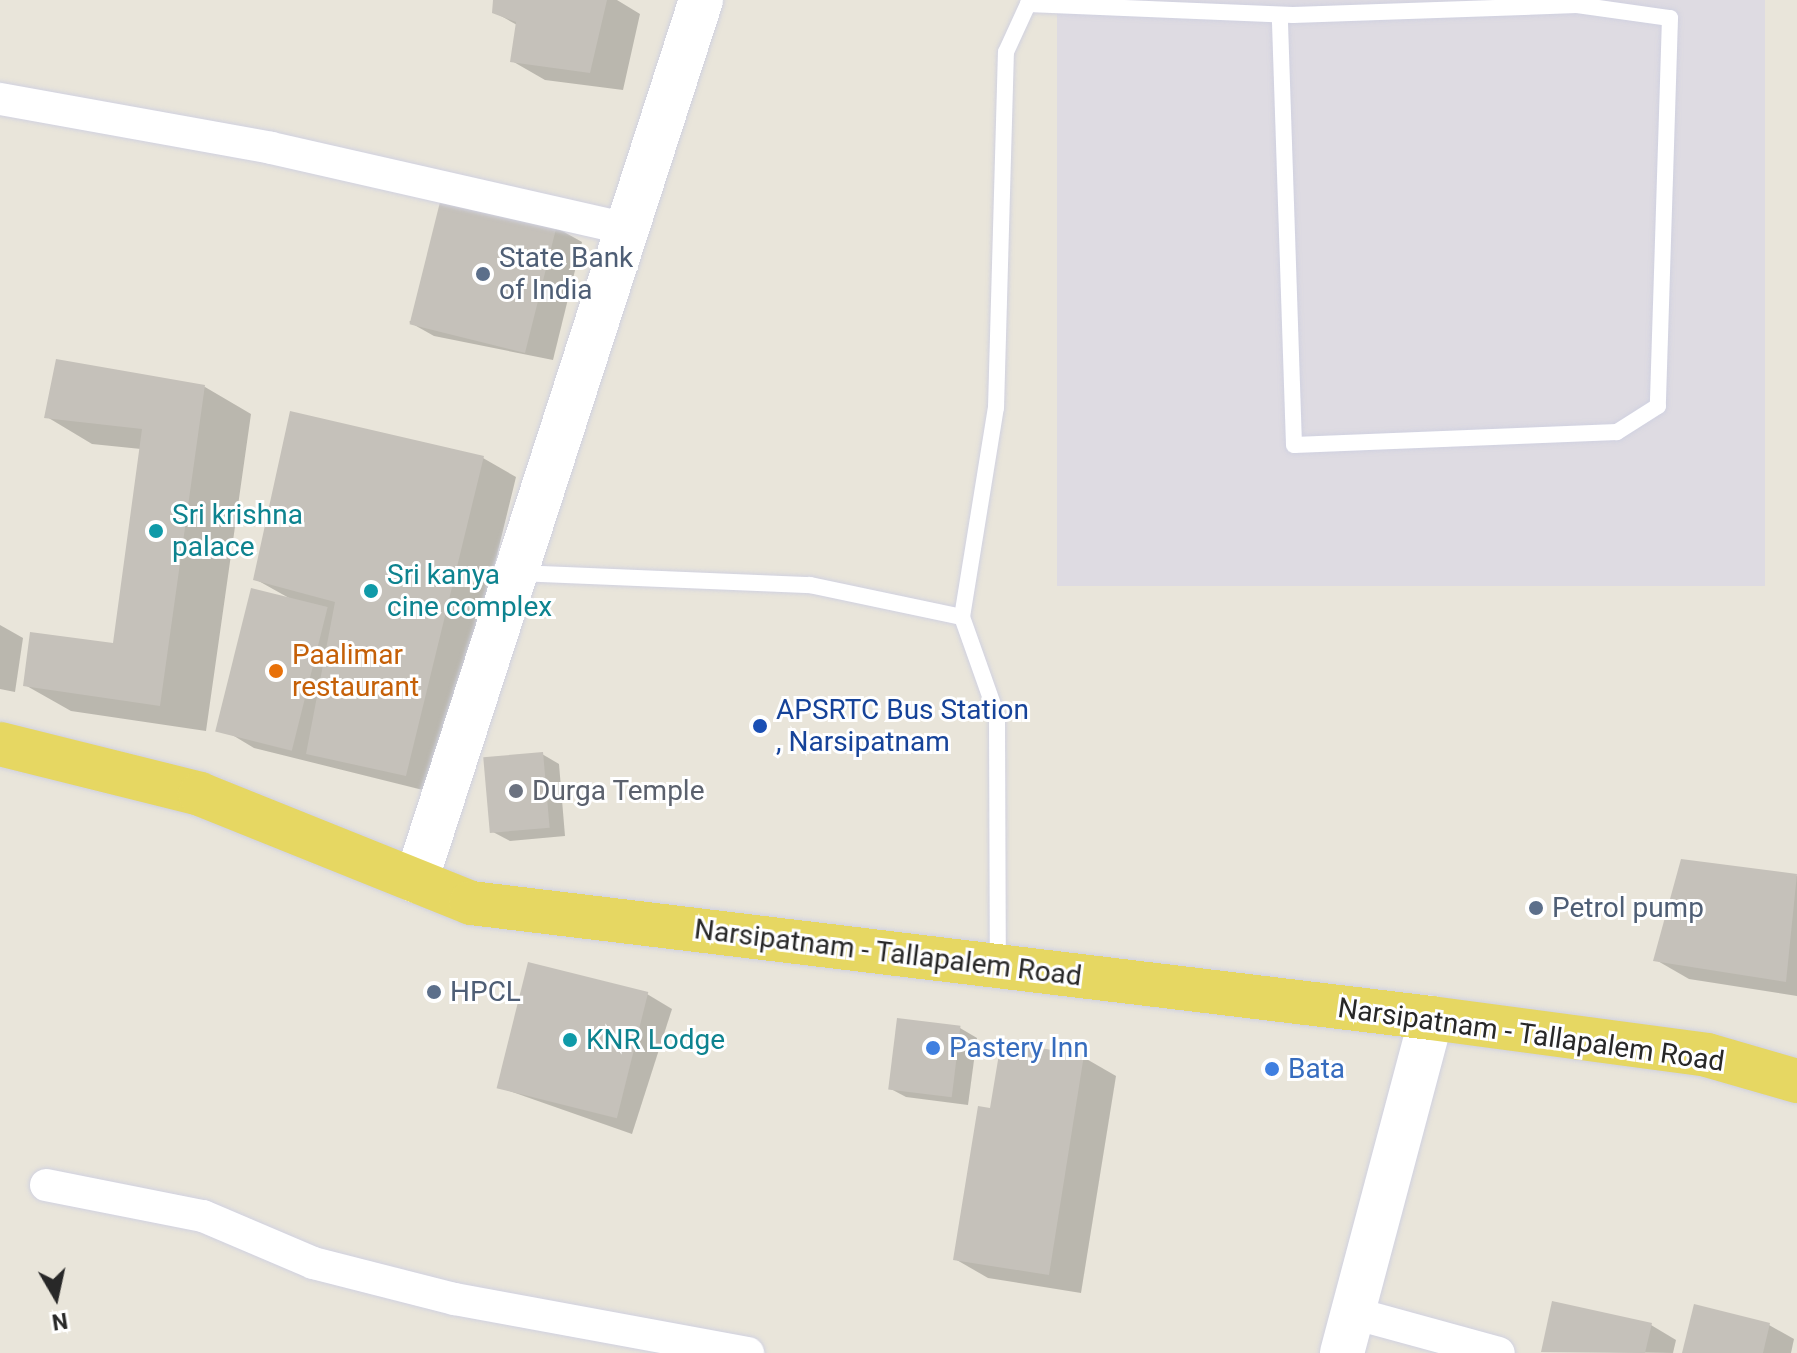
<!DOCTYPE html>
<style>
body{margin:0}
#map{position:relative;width:1797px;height:1353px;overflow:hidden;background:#e9e5da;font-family:Roboto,sans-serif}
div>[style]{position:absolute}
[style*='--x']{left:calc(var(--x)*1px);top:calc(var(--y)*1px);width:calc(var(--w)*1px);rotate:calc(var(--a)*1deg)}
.industrial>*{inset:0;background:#dedbe2;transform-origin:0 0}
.shadow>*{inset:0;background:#0003}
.building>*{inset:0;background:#c5c1ba;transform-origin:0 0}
.roads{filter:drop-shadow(0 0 2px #d0d1e0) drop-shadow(0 0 2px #d0d1e0)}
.lane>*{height:16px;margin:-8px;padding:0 8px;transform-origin:8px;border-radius:8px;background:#fff}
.street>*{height:32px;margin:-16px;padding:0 16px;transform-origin:16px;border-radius:16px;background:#fff}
.secondary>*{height:44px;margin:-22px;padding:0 22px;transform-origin:22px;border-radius:22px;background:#fff}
.primary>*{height:44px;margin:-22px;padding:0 22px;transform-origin:22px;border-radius:22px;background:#e6d762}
.dots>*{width:22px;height:22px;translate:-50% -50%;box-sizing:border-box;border:4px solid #fff;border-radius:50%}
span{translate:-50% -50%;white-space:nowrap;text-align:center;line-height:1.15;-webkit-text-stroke:6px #fff;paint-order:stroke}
.service-label{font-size:28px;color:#4e5e75}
.left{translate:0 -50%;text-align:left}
.culture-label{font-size:28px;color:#0d838f}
.food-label{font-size:28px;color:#c56008}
.transit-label{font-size:28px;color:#164399}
.worship-label{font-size:28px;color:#5b616d}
.street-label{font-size:28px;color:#282828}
.shop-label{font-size:28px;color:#366cbe}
.north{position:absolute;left:16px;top:1257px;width:80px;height:80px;-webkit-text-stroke:6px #fff;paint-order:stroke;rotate:171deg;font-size:22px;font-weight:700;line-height:32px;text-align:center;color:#282828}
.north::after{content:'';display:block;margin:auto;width:28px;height:36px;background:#282828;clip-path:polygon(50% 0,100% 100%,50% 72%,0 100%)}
</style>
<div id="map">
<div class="industrial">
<i style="left:1057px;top:0;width:708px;height:586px"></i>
</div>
<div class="shadow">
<i style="clip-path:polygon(495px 0,617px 0,640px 14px,623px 90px,545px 80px,512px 61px,517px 25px,494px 12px)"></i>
<i style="clip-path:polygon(557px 228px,582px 242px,553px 360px,434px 336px,409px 322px)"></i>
<i style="clip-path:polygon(205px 387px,251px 414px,206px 731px,71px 711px,25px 685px,114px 645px,141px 449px,92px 444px,47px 417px)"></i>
<i style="clip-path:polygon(483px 458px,516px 477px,439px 794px,254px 748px,229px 733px,289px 598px,255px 579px)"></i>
<i style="clip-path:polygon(0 625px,23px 638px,15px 692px,0 689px)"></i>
<i style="clip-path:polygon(542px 754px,559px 764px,565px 836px,510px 841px,493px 832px)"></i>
<i style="clip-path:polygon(1683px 861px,1797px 876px,1797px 996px,1689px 979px,1656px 960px)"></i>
<i style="clip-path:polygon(647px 994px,672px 1009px,632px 1134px,498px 1087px)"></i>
<i style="clip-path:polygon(960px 1028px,977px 1038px,968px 1105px,906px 1097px,889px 1088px)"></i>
<i style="clip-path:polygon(1083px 1057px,1116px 1076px,1081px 1293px,988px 1278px,955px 1259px,992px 1110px)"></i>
<i style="clip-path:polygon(1651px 1325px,1676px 1340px,1673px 1353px,1543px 1351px)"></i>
<i style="clip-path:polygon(1769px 1325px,1794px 1339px,1791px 1353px,1684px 1353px)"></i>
</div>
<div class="building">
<i style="clip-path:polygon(493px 0,607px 0,590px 73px,510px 62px,516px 22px,492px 13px)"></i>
<i style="left:441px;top:198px;width:119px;height:130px;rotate:14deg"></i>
<i style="clip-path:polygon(56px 359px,205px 385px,160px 706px,23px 686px,30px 632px,113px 643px,142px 429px,44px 418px)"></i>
<i style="clip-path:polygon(290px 411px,484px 456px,406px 776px,306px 754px,335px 602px,253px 580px)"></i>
<i style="left:251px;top:588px;width:79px;height:148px;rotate:14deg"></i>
<i style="left:543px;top:752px;width:76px;height:60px;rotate:85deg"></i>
<i style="clip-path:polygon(1681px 859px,1797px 874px,1786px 982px,1653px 961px)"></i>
<i style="left:528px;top:962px;width:124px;height:130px;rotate:14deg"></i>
<i style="left:897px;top:1018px;width:64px;height:72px;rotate:7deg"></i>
<i style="clip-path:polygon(1001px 1042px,1084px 1055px,1049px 1275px,953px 1260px,978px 1106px,990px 1108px)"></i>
<i style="clip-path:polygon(1552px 1301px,1652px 1323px,1645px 1353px,1541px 1352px)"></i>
<i style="clip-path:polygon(1694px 1304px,1770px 1323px,1763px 1353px,1682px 1353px)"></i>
</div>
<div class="roads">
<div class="lane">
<i style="--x:519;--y:573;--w:291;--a:2.4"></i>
<i style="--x:810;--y:585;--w:155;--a:11.9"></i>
<i style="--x:962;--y:617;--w:105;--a:70.5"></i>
<i style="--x:997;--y:716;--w:249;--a:89.8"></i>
<i style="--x:962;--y:617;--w:212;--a:-80.8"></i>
<i style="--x:996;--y:408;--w:356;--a:-88.4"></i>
<i style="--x:1006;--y:52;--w:53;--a:-65.4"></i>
<i style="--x:1028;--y:4;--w:265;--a:2.4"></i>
<i style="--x:1293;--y:15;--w:284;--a:-2"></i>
<i style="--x:1577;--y:5;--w:94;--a:8"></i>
<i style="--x:1670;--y:18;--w:388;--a:91.8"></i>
<i style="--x:1658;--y:406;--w:49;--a:147.6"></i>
<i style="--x:1617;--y:432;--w:323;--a:177.7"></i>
<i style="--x:1294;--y:445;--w:430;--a:-91.9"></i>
</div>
<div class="street">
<i style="--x:0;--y:99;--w:275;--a:10.2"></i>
<i style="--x:271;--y:148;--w:365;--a:12.8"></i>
<i style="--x:46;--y:1185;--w:160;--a:11.2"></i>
<i style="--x:203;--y:1216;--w:120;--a:23.1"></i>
<i style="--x:313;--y:1263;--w:146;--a:14.3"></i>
<i style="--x:454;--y:1299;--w:299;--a:10.4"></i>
<i style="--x:1353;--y:1313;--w:151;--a:15.3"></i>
</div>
<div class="secondary">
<i style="--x:416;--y:881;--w:926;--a:-72.07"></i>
<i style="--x:1342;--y:1353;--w:347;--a:-75.1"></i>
</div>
<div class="primary">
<i style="--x:0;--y:744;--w:206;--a:14"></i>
<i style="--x:200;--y:794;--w:292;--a:21.9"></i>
<i style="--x:471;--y:903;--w:967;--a:6.83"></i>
<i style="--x:1431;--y:1018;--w:278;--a:7.6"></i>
<i style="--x:1707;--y:1055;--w:94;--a:16.1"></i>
</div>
</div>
<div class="dots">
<i style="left:483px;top:274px;background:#5c6f8a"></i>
<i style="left:156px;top:531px;background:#0f9aa8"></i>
<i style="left:371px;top:591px;background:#0f9aa8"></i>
<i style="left:276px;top:671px;background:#e8710a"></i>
<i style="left:760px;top:726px;background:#1a4fb4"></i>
<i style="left:516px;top:791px;background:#6b7280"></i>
<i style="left:1536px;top:908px;background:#5c6f8a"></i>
<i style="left:434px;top:992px;background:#5c6f8a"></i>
<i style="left:570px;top:1040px;background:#0f9aa8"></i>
<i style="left:933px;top:1048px;background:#3f7fe0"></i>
<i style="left:1272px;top:1069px;background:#3f7fe0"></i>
</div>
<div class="service-label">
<span class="left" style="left:499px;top:274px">State Bank<br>of India</span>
<span class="left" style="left:1552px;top:908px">Petrol pump</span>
<span class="left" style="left:450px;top:992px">HPCL</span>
</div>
<div class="culture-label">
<span class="left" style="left:172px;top:531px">Sri krishna<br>palace</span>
<span class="left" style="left:387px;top:591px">Sri kanya<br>cine complex</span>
<span class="left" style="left:586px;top:1040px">KNR Lodge</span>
</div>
<div class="food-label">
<span class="left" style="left:292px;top:671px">Paalimar<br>restaurant</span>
</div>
<div class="transit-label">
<span class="left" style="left:776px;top:726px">APSRTC Bus Station<br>, Narsipatnam</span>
</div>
<div class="worship-label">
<span class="left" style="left:532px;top:791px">Durga Temple</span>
</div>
<div class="street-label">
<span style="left:888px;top:953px;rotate:7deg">Narsipatnam - Tallapalem Road</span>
<span style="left:1531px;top:1035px;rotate:8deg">Narsipatnam - Tallapalem Road</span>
</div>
<div class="shop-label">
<span class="left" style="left:949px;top:1048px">Pastery Inn</span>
<span class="left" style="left:1288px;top:1069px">Bata</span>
</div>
<div class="north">N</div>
</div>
